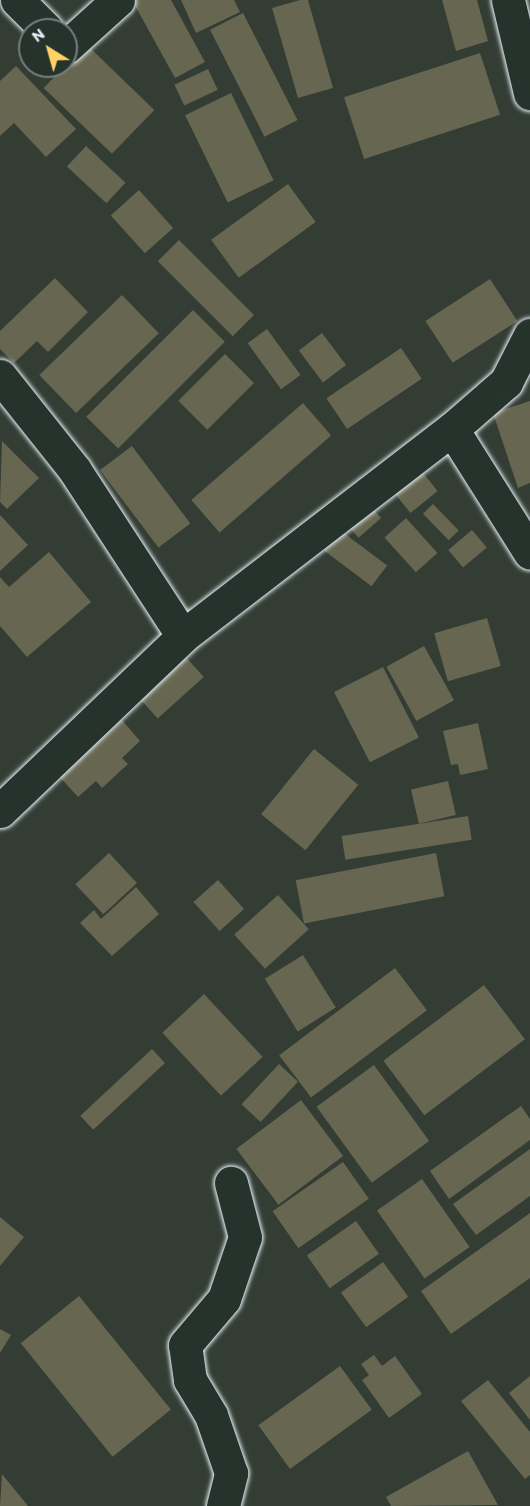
<!DOCTYPE html>
<style>
body{margin:0}
#map{position:relative;width:530px;height:1506px;overflow:hidden;background:#333d34;font-family:Itim,sans-serif}
div>[style]{position:absolute}
[style*='--x']{left:calc(var(--x)*1px);top:calc(var(--y)*1px);width:calc(var(--w)*1px);rotate:calc(var(--a)*1deg)}
.building>*{inset:0;background:#666651;transform-origin:0 0}
.roads{filter:drop-shadow(0 0 2px #e8f1f8) drop-shadow(0 0 2px #e8f1f8)}
.minor>*{height:33px;margin:-16.5px;padding:0 16.5px;transform-origin:16.5px;border-radius:16.5px;background:#26332d}
span{translate:-50% -50%;white-space:nowrap;text-align:center;line-height:1.15;-webkit-text-stroke:4.5px #26332d;paint-order:stroke}
.north{position:absolute;left:18px;top:18px;width:60px;height:60px;box-sizing:border-box;background:#26332d;border:2px solid #747f7e;border-radius:50%;rotate:323deg;font-size:16px;font-weight:700;line-height:24px;text-align:center;color:#e8f1f8}
.north::after{content:'';display:block;margin:auto;width:21px;height:27px;background:#ffd166;clip-path:polygon(50% 0,100% 100%,50% 72%,0 100%)}
</style>
<div id="map">
<div class="building">
<i style="clip-path:polygon(132px 0,171px 0,205px 62px,175px 78px)"></i>
<i style="clip-path:polygon(181px 0,234px 0,240px 12px,196px 33px)"></i>
<i style="clip-path:polygon(300px 0,308px 0,333px 88px,298px 98px,272px 8px)"></i>
<i style="clip-path:polygon(442px 0,477px 0,488px 41px,456px 51px)"></i>
<i style="left:243px;top:13px;width:120px;height:37px;rotate:63deg"></i>
<i style="left:86px;top:44px;width:95px;height:61px;rotate:44deg"></i>
<i style="left:480px;top:53px;width:65px;height:143px;rotate:72deg"></i>
<i style="clip-path:polygon(16px 66px,76px 129px,46px 157px,14px 123px,0 136px,0 81px)"></i>
<i style="left:208px;top:69px;width:23px;height:37px;rotate:65deg"></i>
<i style="left:231px;top:93px;width:97px;height:51px;rotate:64deg"></i>
<i style="left:86px;top:146px;width:54px;height:28px;rotate:43deg"></i>
<i style="left:288px;top:184px;width:47px;height:95px;rotate:54deg"></i>
<i style="left:139px;top:190px;width:51px;height:38px;rotate:48deg"></i>
<i style="left:179px;top:240px;width:106px;height:30px;rotate:45deg"></i>
<i style="clip-path:polygon(55px 278px,88px 312px,48px 352px,37px 341px,14px 363px,0 349px,0 331px)"></i>
<i style="left:490px;top:279px;width:50px;height:77px;rotate:57deg"></i>
<i style="left:122px;top:295px;width:53px;height:115px;rotate:46deg"></i>
<i style="left:193px;top:310px;width:45px;height:151px;rotate:45deg"></i>
<i style="left:267px;top:329px;width:57px;height:24px;rotate:54deg"></i>
<i style="left:322px;top:333px;width:40px;height:29px;rotate:53deg"></i>
<i style="left:401px;top:348px;width:37px;height:90px;rotate:56deg"></i>
<i style="left:225px;top:354px;width:41px;height:66px;rotate:45deg"></i>
<i style="clip-path:polygon(530px 401px,530px 483px,518px 488px,493px 413px)"></i>
<i style="left:303px;top:403px;width:43px;height:148px;rotate:49deg"></i>
<i style="clip-path:polygon(2px 441px,39px 478px,7px 509px,0 502px)"></i>
<i style="left:132px;top:446px;width:97px;height:40px;rotate:53deg"></i>
<i style="left:415px;top:463px;width:36px;height:35px;rotate:51deg"></i>
<i style="left:368px;top:503px;width:20px;height:30px;rotate:49deg"></i>
<i style="left:433px;top:504px;width:37px;height:14px;rotate:46deg"></i>
<i style="clip-path:polygon(0 515px,28px 545px,0 571px)"></i>
<i style="left:406px;top:518px;width:47px;height:29px;rotate:48deg"></i>
<i style="left:340px;top:530px;width:59px;height:26px;rotate:37deg"></i>
<i style="left:472px;top:530px;width:23px;height:31px;rotate:50deg"></i>
<i style="clip-path:polygon(49px 552px,91px 602px,27px 657px,0 626px,0 577px,9px 587px)"></i>
<i style="left:487px;top:618px;width:50px;height:55px;rotate:74deg"></i>
<i style="left:424px;top:646px;width:62px;height:43px;rotate:61deg"></i>
<i style="left:183px;top:654px;width:31px;height:62px;rotate:48deg"></i>
<i style="left:383px;top:667px;width:79px;height:55px;rotate:63deg"></i>
<i style="clip-path:polygon(122px 720px,140px 741px,122px 758px,128px 764px,102px 788px,96px 781px,78px 797px,59px 776px)"></i>
<i style="clip-path:polygon(478px 723px,488px 769px,460px 775px,458px 764px,451px 765px,443px 731px)"></i>
<i style="left:314px;top:749px;width:57px;height:84px;rotate:39deg"></i>
<i style="left:448px;top:781px;width:35px;height:38px;rotate:77deg"></i>
<i style="left:468px;top:816px;width:24px;height:128px;rotate:81deg"></i>
<i style="left:109px;top:853px;width:41px;height:46px;rotate:47deg"></i>
<i style="left:436px;top:853px;width:44px;height:143px;rotate:79deg"></i>
<i style="left:218px;top:880px;width:39px;height:33px;rotate:48deg"></i>
<i style="clip-path:polygon(136px 887px,159px 914px,112px 956px,80px 923px,94px 910px,101px 919px)"></i>
<i style="left:278px;top:895px;width:46px;height:59px;rotate:48deg"></i>
<i style="left:303px;top:955px;width:62px;height:45px;rotate:58deg"></i>
<i style="left:395px;top:968px;width:53px;height:145px;rotate:53deg"></i>
<i style="left:484px;top:985px;width:68px;height:126px;rotate:53deg"></i>
<i style="left:204px;top:994px;width:86px;height:57px;rotate:47deg"></i>
<i style="left:152px;top:1049px;width:19px;height:98px;rotate:47deg"></i>
<i style="left:279px;top:1064px;width:26px;height:55px;rotate:43deg"></i>
<i style="left:374px;top:1065px;width:94px;height:71px;rotate:54deg"></i>
<i style="left:301px;top:1100px;width:70px;height:81px;rotate:53deg"></i>
<i style="clip-path:polygon(521px 1106px,530px 1119px,530px 1140px,449px 1199px,430px 1171px)"></i>
<i style="clip-path:polygon(530px 1149px,530px 1196px,476px 1235px,453px 1204px)"></i>
<i style="left:343px;top:1162px;width:45px;height:86px;rotate:55deg"></i>
<i style="left:422px;top:1179px;width:83px;height:55px;rotate:55deg"></i>
<i style="clip-path:polygon(530px 1213px,530px 1278px,451px 1334px,421px 1291px)"></i>
<i style="clip-path:polygon(0 1217px,24px 1237px,0 1266px)"></i>
<i style="left:356px;top:1221px;width:40px;height:60px;rotate:55deg"></i>
<i style="left:383px;top:1262px;width:43px;height:52px;rotate:54deg"></i>
<i style="left:79px;top:1296px;width:146px;height:75px;rotate:51deg"></i>
<i style="clip-path:polygon(0 1329px,11px 1335px,0 1353px)"></i>
<i style="clip-path:polygon(374px 1355px,382px 1366px,395px 1356px,422px 1394px,389px 1418px,362px 1380px,369px 1375px,361px 1364px)"></i>
<i style="left:340px;top:1366px;width:54px;height:101px;rotate:54deg"></i>
<i style="clip-path:polygon(530px 1376px,530px 1420px,509px 1393px)"></i>
<i style="clip-path:polygon(488px 1380px,530px 1432px,530px 1475px,525px 1479px,461px 1401px)"></i>
<i style="clip-path:polygon(468px 1451px,498px 1505px,391px 1506px,386px 1497px)"></i>
<i style="clip-path:polygon(2px 1474px,28px 1506px,0 1506px)"></i>
</div>
<div class="roads">
<div class="minor">
<i style="--x:17;--y:0;--w:42;--a:45"></i>
<i style="--x:508;--y:0;--w:96;--a:76.7"></i>
<i style="--x:66;--y:47;--w:70;--a:-42.1"></i>
<i style="--x:0;--y:376;--w:119;--a:51.5"></i>
<i style="--x:74;--y:469;--w:199;--a:56.9"></i>
<i style="--x:452;--y:429;--w:146;--a:57.8"></i>
<i style="--x:0;--y:811;--w:253;--a:-43.7"></i>
<i style="--x:183;--y:636;--w:339;--a:-37.6"></i>
<i style="--x:452;--y:429;--w:72;--a:-41"></i>
<i style="--x:506;--y:382;--w:53;--a:-62.9"></i>
<i style="--x:223;--y:1506;--w:34;--a:-76"></i>
<i style="--x:231;--y:1473;--w:61;--a:-109"></i>
<i style="--x:211;--y:1415;--w:41;--a:-121"></i>
<i style="--x:190;--y:1380;--w:35;--a:-98"></i>
<i style="--x:185;--y:1345;--w:60;--a:-49.7"></i>
<i style="--x:224;--y:1299;--w:65;--a:-71.3"></i>
<i style="--x:245;--y:1237;--w:56;--a:-104.5"></i>
</div>
</div>
<div class="north">N</div>
</div>
